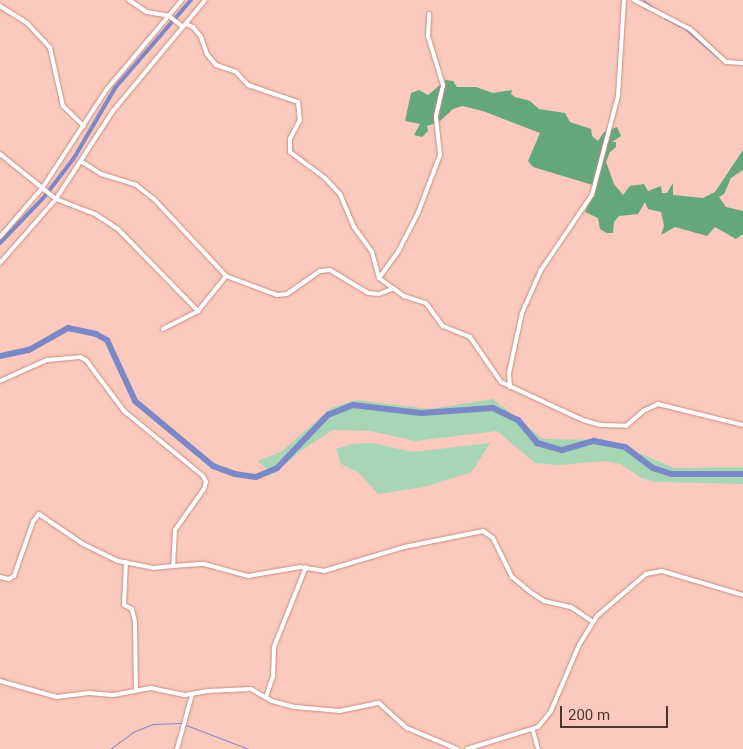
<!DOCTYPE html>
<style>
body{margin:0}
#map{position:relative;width:743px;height:749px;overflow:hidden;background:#fbc9bd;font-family:Roboto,sans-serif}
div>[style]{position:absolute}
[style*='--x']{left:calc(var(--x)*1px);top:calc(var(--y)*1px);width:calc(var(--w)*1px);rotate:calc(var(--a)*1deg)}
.green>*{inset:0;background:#a8d6b5}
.forest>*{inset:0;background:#64a77b}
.stream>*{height:1px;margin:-0.5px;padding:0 0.5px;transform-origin:0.5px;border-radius:0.5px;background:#7b88c7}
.canal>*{height:4px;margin:-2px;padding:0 2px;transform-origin:2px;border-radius:2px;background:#7b88c7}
.river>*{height:6px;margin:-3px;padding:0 3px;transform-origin:3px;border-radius:3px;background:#7b88c7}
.roads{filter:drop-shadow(0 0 1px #c78d7f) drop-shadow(0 0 1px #c78d7f)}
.minor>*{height:4px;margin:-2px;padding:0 2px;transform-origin:2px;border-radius:2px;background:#fff}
span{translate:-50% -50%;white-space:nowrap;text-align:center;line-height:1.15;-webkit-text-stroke:4px #fbc9bd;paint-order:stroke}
.scale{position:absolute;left:560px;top:706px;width:108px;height:22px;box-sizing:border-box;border:2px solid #4e362f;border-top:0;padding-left:6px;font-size:15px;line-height:18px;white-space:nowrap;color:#4e362f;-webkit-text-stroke:4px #fbc9bd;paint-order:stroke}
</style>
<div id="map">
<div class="green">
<i style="clip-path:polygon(493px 399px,543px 439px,606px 440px,675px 468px,743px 467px,743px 484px,656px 482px,641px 478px,621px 464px,604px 461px,559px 465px,535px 463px,497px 431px,415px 441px,371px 431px,333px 430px,303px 449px,274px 474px,257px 461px,281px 452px,331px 408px,356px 400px,430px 409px)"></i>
<i style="clip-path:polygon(373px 443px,412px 452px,490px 443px,472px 472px,424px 487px,378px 494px,359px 473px,341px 464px,336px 449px,351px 444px)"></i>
</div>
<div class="forest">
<i style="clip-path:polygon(446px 80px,453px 81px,457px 87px,476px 87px,493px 93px,512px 90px,511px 94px,515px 97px,530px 101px,539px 109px,565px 113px,570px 122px,591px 129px,592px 136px,598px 141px,604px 132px,617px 127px,621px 136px,612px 142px,616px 142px,616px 147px,610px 152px,606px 162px,614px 184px,623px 195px,630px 186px,644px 184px,648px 191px,661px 186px,662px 193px,667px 193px,673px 183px,673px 195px,703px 198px,715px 192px,743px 150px,743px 170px,731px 178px,724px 194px,719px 197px,726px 207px,743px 211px,743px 234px,736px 239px,715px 227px,707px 236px,675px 227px,661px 235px,664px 226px,661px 212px,648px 209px,645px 202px,638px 214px,619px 216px,614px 222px,613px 233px,607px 233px,600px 229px,598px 218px,585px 212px,596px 186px,533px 167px,528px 161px,540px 133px,483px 111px,462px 106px,453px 109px,439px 122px,427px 126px,428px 131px,422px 137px,414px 135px,420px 124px,405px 121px,411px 93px,419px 90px,428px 95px)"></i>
</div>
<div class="stream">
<i style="--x:643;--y:0;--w:16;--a:35"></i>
<i style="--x:664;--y:18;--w:24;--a:28"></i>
<i style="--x:685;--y:29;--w:43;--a:41.2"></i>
<i style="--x:186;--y:725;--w:67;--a:20.9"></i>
<i style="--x:110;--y:749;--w:29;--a:-36"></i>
<i style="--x:133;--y:732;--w:22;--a:-22"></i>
<i style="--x:153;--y:724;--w:29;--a:-2"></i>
</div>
<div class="canal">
<i style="--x:0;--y:243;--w:65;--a:-46.2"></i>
<i style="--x:45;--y:196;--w:48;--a:-52.7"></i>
<i style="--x:74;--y:158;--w:81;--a:-59.6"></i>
<i style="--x:115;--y:88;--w:116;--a:-49.2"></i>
</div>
<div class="river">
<i style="--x:0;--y:356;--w:30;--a:-12"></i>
<i style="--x:29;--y:350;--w:45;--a:-29.4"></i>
<i style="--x:68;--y:328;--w:29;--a:12"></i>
<i style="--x:96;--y:334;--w:13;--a:29"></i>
<i style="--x:107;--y:340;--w:67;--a:65.3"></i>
<i style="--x:135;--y:401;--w:102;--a:39.8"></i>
<i style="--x:213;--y:466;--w:23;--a:20"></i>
<i style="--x:235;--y:474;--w:21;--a:8"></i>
<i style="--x:256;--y:477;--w:23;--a:-23"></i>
<i style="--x:277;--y:468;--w:74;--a:-46.1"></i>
<i style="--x:328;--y:415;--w:27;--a:-22"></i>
<i style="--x:353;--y:405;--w:68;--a:6.7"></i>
<i style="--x:421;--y:413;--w:72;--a:-4"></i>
<i style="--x:493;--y:408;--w:28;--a:26"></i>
<i style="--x:518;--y:420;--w:30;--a:50"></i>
<i style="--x:537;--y:443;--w:26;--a:16"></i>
<i style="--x:562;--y:450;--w:33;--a:-16"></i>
<i style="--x:594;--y:441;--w:32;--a:11"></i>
<i style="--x:625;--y:447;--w:35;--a:37"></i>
<i style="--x:653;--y:468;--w:19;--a:18"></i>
<i style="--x:671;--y:474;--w:72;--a:0"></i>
</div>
<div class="roads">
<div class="minor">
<i style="--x:129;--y:0;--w:22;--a:34"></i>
<i style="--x:147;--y:12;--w:22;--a:10"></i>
<i style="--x:169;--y:16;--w:16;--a:38"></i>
<i style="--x:634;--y:0;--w:63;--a:27.4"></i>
<i style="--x:690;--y:29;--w:49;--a:42.5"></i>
<i style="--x:726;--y:62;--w:17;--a:3"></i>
<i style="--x:0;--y:6;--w:32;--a:32"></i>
<i style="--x:27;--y:23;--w:34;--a:47"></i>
<i style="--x:50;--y:48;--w:59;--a:77.4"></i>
<i style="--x:63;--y:106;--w:29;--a:44"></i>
<i style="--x:186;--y:24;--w:8;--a:23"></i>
<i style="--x:193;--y:27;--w:13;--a:51"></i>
<i style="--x:201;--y:37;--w:18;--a:71"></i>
<i style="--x:207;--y:54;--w:14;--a:51"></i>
<i style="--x:216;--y:65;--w:21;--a:19"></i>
<i style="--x:236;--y:72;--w:18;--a:47"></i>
<i style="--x:248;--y:85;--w:53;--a:18.8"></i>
<i style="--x:298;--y:102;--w:18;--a:84"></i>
<i style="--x:300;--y:120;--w:21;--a:118"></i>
<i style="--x:290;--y:139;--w:13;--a:90"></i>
<i style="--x:290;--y:152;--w:44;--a:36.6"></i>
<i style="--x:325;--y:178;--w:22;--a:47"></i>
<i style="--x:340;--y:194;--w:36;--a:67"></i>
<i style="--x:354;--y:227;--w:31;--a:54"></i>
<i style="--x:372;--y:252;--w:27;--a:75"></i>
<i style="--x:379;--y:278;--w:31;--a:36"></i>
<i style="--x:404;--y:296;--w:23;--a:18"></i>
<i style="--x:426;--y:303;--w:29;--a:54"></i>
<i style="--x:443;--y:326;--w:29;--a:22"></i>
<i style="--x:470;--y:337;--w:55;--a:55.4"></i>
<i style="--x:501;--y:382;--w:90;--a:24.9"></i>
<i style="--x:583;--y:420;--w:19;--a:16"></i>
<i style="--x:601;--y:425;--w:25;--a:2"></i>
<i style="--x:626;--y:426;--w:23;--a:-41"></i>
<i style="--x:643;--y:411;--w:17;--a:-25"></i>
<i style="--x:658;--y:404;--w:88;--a:13.9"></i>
<i style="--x:0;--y:154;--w:72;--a:38.8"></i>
<i style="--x:56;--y:199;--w:42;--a:21"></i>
<i style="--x:95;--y:214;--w:27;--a:33"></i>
<i style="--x:118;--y:229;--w:115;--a:45.7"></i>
<i style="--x:198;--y:311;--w:45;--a:-51.3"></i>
<i style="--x:226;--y:276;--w:54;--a:20.4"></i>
<i style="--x:277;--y:295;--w:10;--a:-6"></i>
<i style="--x:287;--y:294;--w:40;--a:-34.9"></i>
<i style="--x:320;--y:271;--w:10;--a:-6"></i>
<i style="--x:330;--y:270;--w:44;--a:31.2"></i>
<i style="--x:368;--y:293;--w:11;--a:5"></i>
<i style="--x:379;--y:294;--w:14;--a:-21"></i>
<i style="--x:82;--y:162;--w:22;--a:32"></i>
<i style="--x:101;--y:174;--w:37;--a:17"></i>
<i style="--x:136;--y:185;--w:24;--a:38"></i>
<i style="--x:155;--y:200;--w:104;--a:46.9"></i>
<i style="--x:0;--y:237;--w:66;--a:-49.3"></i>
<i style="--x:43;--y:187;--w:117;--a:-56.9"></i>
<i style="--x:107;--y:89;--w:116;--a:-49.9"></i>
<i style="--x:0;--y:263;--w:85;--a:-48.8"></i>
<i style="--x:56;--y:199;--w:105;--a:-57.1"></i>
<i style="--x:113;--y:111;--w:144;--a:-50.3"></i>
<i style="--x:379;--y:278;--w:34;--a:-54"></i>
<i style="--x:399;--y:250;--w:42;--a:-62.8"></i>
<i style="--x:418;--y:213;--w:62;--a:-69.2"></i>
<i style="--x:440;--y:155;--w:39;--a:-96"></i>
<i style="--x:436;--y:116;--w:32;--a:-77"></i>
<i style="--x:443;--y:85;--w:51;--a:-107"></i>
<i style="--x:428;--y:36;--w:22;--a:-87"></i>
<i style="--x:163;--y:329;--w:39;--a:-27"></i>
<i style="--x:0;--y:381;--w:51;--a:-24.1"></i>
<i style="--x:47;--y:360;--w:33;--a:-5"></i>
<i style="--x:80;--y:357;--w:7;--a:27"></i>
<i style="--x:86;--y:360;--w:64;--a:53.3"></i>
<i style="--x:124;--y:411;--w:102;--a:39.4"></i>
<i style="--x:203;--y:476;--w:7;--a:63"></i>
<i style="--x:206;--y:482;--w:7;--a:106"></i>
<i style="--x:204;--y:489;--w:50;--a:125.3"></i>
<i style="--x:175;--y:530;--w:36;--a:93"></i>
<i style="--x:173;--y:566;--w:31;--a:-4"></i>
<i style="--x:204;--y:564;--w:46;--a:15.3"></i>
<i style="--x:248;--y:576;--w:53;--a:-9.8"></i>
<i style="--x:300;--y:567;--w:24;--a:9"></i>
<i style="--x:324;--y:571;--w:84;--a:-16.7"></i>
<i style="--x:404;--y:547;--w:81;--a:-11.4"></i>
<i style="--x:483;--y:531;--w:12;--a:35"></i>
<i style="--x:493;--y:538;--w:43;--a:64"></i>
<i style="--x:512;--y:577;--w:27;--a:39"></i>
<i style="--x:533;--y:594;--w:13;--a:32"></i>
<i style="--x:544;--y:601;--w:28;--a:13"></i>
<i style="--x:571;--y:607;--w:27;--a:34"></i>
<i style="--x:510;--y:387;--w:14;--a:-94"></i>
<i style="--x:509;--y:373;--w:61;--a:-77.8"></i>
<i style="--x:522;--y:313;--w:47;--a:-66.2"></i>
<i style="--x:541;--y:270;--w:91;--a:-55.8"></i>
<i style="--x:592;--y:195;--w:102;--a:-75.3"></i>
<i style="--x:618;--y:96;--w:96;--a:-86.4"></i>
<i style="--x:126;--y:562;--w:43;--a:92.7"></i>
<i style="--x:124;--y:605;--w:9;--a:27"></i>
<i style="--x:132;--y:609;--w:13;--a:77"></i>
<i style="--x:135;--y:622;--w:68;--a:89.2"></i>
<i style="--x:0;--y:577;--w:9;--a:13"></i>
<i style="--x:9;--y:579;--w:6;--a:-31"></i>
<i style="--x:14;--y:576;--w:57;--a:-70.6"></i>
<i style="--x:33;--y:522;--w:10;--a:-53"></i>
<i style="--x:39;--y:514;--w:53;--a:34.3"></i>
<i style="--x:83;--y:544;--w:39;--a:26"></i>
<i style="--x:118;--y:561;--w:36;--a:11"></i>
<i style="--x:153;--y:568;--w:20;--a:-6"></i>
<i style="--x:0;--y:681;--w:59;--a:15.7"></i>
<i style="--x:57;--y:697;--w:32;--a:-7"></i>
<i style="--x:89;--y:693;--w:25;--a:5"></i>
<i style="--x:114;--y:695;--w:38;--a:-11"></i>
<i style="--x:151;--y:688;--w:35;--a:12"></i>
<i style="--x:185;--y:695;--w:23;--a:-10"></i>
<i style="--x:208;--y:691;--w:43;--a:-2.7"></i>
<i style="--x:251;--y:689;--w:24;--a:30"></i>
<i style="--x:272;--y:701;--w:24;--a:15"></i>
<i style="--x:295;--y:707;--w:45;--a:5.1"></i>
<i style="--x:340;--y:711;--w:40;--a:-12"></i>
<i style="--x:379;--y:703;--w:38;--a:42"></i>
<i style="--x:407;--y:728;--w:54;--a:22.8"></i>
<i style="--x:266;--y:697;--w:21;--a:-71"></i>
<i style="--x:273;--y:677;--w:30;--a:-88"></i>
<i style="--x:274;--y:647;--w:86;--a:-68.2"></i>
<i style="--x:533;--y:731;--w:19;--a:74"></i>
<i style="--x:177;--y:749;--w:56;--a:-74.5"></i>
<i style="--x:467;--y:749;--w:74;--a:-17.2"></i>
<i style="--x:538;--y:727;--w:21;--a:-51"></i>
<i style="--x:551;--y:711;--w:72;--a:-67"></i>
<i style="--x:579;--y:645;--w:34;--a:-58"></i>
<i style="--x:597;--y:616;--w:65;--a:-40.6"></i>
<i style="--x:646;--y:574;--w:16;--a:-11"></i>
<i style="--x:662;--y:571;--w:84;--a:16.5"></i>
</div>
</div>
<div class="scale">200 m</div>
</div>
